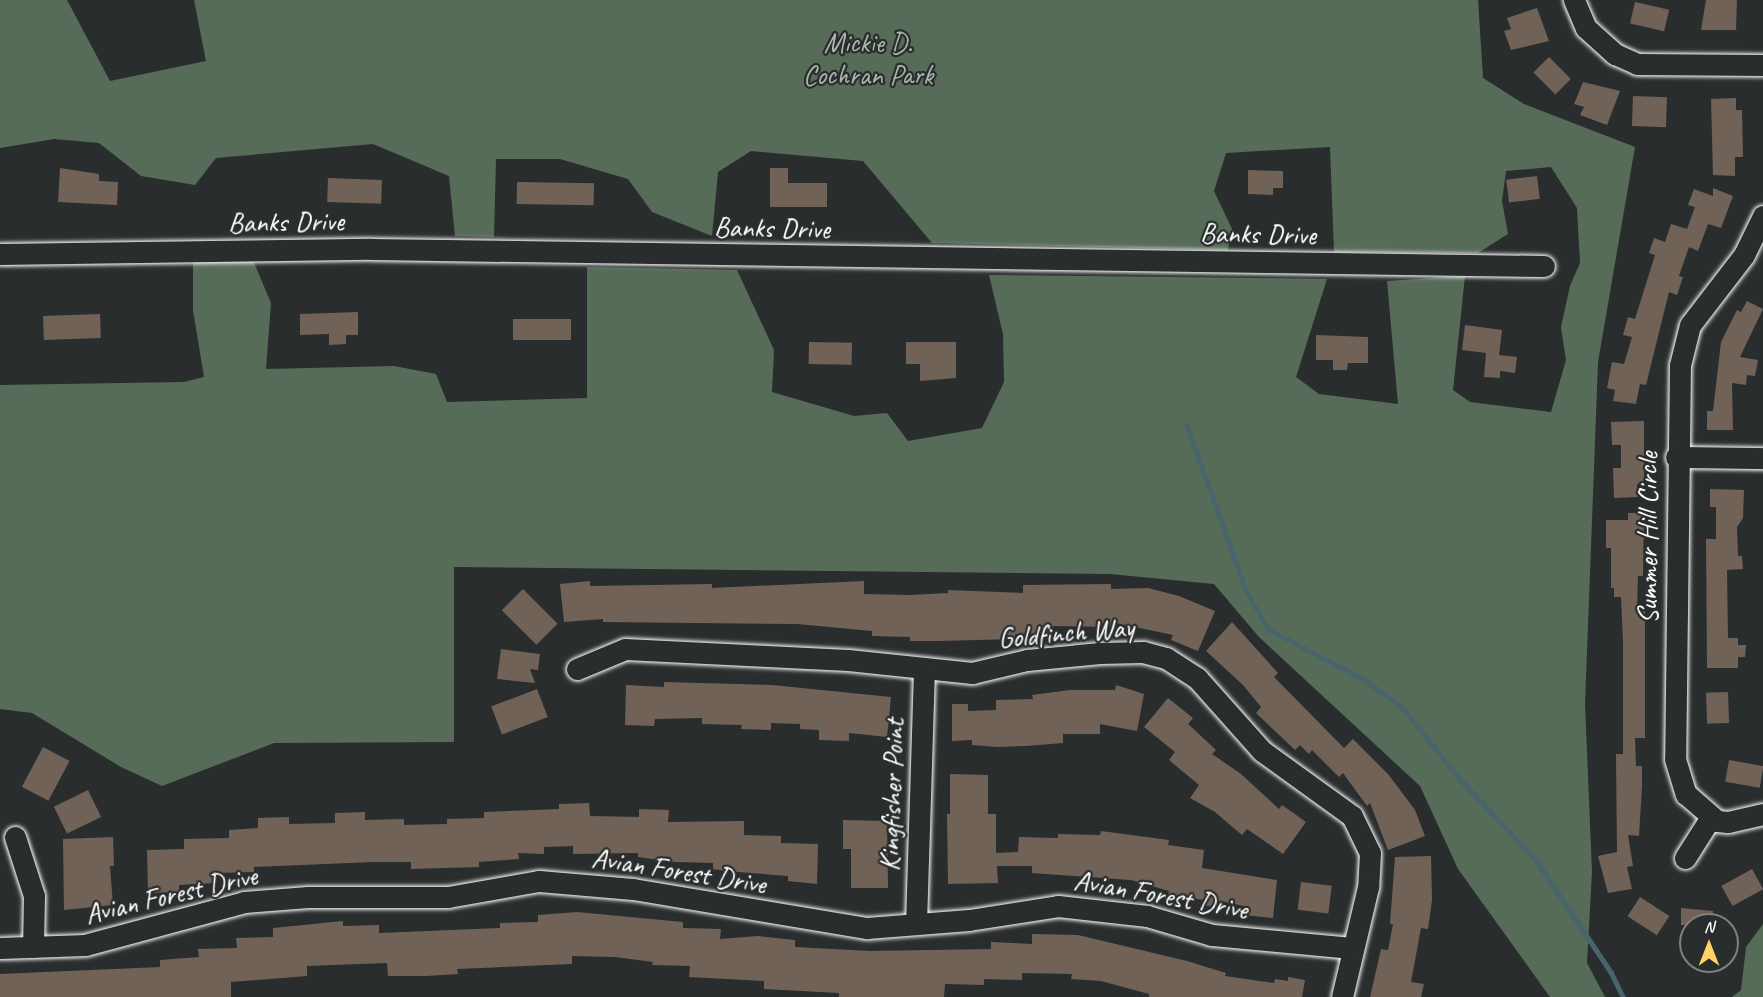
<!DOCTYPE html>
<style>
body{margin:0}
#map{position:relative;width:1763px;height:997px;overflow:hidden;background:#2a2d2e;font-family:Caveat,sans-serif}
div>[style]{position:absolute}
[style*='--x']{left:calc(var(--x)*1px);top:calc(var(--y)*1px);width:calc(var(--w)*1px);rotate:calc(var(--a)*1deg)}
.green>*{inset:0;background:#576c58}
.stream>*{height:4.5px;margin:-2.25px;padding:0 2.25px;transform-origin:2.25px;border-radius:2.25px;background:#48656c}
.building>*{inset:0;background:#716258;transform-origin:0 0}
.roads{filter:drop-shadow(0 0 2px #fff) drop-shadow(0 0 2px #fff)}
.minor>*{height:21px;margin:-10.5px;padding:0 10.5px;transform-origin:10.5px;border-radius:10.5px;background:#2a2d2e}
span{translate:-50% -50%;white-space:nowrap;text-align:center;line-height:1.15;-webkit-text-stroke:4.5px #2a2d2e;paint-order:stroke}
.park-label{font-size:28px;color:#abb6ac}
.street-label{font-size:28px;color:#fff}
.north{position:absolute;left:1679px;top:913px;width:60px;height:60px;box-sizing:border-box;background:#2a2d2e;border:2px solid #7f8182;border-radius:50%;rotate:0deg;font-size:16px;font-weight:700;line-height:24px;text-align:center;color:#fff}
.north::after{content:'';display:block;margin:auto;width:21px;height:27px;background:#ffd166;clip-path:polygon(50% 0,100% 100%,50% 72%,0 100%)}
</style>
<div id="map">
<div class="green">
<i style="clip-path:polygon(0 0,67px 0,110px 81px,206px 61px,194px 0,1478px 0,1483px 78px,1524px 104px,1635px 147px,1598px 362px,1585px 704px,1592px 872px,1587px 963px,1605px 997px,1550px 997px,1458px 869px,1420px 786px,1259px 637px,1214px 584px,1110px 574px,454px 567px,454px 742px,274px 743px,162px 786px,121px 767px,32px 713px,0 709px,0 385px,184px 382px,204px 377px,193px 310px,193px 261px,253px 260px,271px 303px,266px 369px,394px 366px,436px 374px,447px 402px,587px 398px,587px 267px,737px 270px,774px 350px,772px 392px,854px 416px,887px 413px,908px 441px,982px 428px,1004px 382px,1003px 334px,989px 275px,1327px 279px,1296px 377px,1319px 394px,1398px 404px,1387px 281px,1465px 276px,1453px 390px,1470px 402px,1551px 412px,1566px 360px,1561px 327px,1570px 286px,1580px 263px,1577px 208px,1551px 167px,1506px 171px,1502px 201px,1508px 234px,1478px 253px,1334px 252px,1330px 147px,1226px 153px,1214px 191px,1232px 229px,1228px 250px,932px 243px,863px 161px,751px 151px,718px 172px,712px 236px,652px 212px,628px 179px,560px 159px,496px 159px,494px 237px,455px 236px,449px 176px,373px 144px,216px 158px,195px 185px,141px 176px,99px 143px,54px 139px,0 148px)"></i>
<i style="clip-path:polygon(1763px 924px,1763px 997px,1732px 997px,1741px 990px,1746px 947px)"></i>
</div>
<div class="stream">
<i style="--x:1187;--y:425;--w:175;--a:70.3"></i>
<i style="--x:1246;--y:590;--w:45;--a:60.6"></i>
<i style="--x:1268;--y:629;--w:112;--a:27.7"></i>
<i style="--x:1367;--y:681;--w:45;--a:36.9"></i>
<i style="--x:1403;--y:708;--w:90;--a:51.3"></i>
<i style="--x:1459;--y:778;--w:112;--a:46.8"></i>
<i style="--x:1536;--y:860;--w:135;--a:56.2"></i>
<i style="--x:1611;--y:972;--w:28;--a:64"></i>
</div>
<div class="building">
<i style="clip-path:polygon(1706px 0,1737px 0,1736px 30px,1701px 30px)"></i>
<i style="left:1635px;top:2px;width:35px;height:22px;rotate:13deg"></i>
<i style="clip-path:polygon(1537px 8px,1549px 41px,1511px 50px,1504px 31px,1511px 29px,1507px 18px)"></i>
<i style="left:1549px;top:57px;width:31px;height:22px;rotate:45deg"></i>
<i style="clip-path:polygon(1583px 82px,1620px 91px,1607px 125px,1580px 115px,1584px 107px,1574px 104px)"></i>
<i style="left:1633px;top:96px;width:34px;height:30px;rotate:2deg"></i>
<i style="clip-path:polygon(1736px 98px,1736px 110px,1742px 110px,1743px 157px,1735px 157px,1735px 176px,1713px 175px,1711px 99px)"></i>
<i style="clip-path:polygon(60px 168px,99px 174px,99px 181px,118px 182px,117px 205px,58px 202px)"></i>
<i style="clip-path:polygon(770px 168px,788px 168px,788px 183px,827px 183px,827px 207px,770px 207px)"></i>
<i style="clip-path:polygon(1248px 170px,1283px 171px,1283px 188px,1273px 188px,1273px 195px,1248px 194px)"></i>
<i style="left:1537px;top:176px;width:23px;height:31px;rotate:83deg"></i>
<i style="left:328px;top:178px;width:54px;height:24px;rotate:2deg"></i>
<i style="left:517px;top:182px;width:77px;height:22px;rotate:1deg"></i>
<i style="clip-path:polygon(1713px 188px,1733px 196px,1721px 228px,1708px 224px,1698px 251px,1689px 247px,1679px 276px,1683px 277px,1677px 295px,1669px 292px,1646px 385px,1640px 384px,1636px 404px,1613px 401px,1615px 390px,1607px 388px,1612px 362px,1624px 364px,1632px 337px,1623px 335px,1628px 317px,1635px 319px,1655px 255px,1649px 253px,1654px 238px,1665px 242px,1671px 224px,1687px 229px,1695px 207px,1688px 205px,1694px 189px,1713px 196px)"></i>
<i style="clip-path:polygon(1747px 301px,1763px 309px,1740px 357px,1758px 360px,1755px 376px,1747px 375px,1746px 385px,1732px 383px,1733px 430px,1707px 430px,1707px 411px,1713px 411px,1721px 342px,1737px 310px,1741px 312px)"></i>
<i style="clip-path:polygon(358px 312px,358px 335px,346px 335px,346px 344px,329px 345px,329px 334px,300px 335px,300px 314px)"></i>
<i style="left:100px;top:314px;width:24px;height:57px;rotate:88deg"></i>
<i style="left:571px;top:319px;width:21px;height:58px;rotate:90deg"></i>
<i style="clip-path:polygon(1465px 325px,1502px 330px,1499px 355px,1517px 357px,1515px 373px,1500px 371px,1500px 378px,1484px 377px,1486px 353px,1462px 350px)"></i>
<i style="clip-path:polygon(1316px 335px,1368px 337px,1368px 363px,1348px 363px,1347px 370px,1333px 370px,1333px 360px,1316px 360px)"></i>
<i style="left:809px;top:342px;width:43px;height:22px;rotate:1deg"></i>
<i style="clip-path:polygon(906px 342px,956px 342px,956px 378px,920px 381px,920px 364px,906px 364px)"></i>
<i style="clip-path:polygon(1644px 421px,1644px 484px,1637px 484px,1638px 497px,1614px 498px,1613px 468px,1621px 468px,1621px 445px,1612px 445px,1611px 422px)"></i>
<i style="clip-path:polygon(1710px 489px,1744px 490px,1743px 518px,1737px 527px,1738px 556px,1742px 556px,1743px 569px,1727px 570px,1728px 638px,1738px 638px,1738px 645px,1746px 645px,1745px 657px,1738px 657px,1738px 668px,1707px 668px,1706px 539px,1716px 539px,1716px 507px,1710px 507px)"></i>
<i style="clip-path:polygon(1628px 513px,1644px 513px,1643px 576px,1638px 576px,1637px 611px,1645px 611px,1645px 738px,1635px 738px,1636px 766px,1642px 766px,1642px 786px,1639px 836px,1628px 835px,1633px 866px,1627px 867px,1632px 889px,1608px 893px,1598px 856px,1617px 852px,1616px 754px,1623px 754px,1623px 642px,1621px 597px,1614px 597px,1614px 588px,1611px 588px,1611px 548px,1606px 548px,1606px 520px,1628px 520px)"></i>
<i style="clip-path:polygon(590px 581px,590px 586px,712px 584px,712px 588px,864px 581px,864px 594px,910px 595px,948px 593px,948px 590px,1023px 593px,1023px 585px,1111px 584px,1111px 589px,1148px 588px,1179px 596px,1215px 611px,1198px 651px,1171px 640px,1173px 635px,1116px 623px,1116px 627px,1053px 626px,1053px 633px,1015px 634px,1015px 639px,939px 641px,910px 641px,910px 637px,872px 636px,872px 631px,797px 624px,603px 622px,603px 619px,564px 622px,560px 584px)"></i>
<i style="left:523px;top:589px;width:49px;height:30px;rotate:45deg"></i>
<i style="clip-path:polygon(1232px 622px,1278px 673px,1274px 677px,1344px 748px,1353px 739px,1388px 774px,1415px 810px,1425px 836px,1388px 850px,1370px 803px,1367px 806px,1343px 773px,1339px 777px,1312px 750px,1309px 754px,1300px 745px,1295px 750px,1256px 713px,1261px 707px,1243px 685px,1206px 651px)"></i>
<i style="clip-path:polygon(501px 649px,540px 654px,538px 670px,530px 669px,535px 683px,497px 679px)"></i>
<i style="clip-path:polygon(664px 682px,772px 685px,891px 697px,887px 737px,849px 733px,849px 741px,819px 740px,819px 730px,800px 729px,800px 724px,771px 723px,771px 730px,741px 729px,742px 725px,702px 724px,702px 718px,655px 719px,654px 726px,625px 725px,626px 685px,664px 687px)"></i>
<i style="clip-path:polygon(1116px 685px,1144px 694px,1137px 731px,1100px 724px,1100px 734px,1063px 734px,1063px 743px,1026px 746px,997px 747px,972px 745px,972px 740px,952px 741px,952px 704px,968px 704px,968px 711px,996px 710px,996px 700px,1033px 699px,1032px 695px,1070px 690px,1115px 690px)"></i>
<i style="left:537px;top:689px;width:30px;height:49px;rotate:69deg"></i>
<i style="left:1728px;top:692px;width:31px;height:22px;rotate:88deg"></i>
<i style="clip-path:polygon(1168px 698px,1193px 718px,1188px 724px,1216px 750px,1212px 754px,1241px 774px,1279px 809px,1282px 805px,1306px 822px,1283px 854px,1247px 829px,1242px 835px,1215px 812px,1190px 798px,1199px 785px,1169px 760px,1175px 752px,1144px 727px)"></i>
<i style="left:43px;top:747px;width:30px;height:45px;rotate:28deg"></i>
<i style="left:1729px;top:760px;width:35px;height:22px;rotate:10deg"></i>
<i style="clip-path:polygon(950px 774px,988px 775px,988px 814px,996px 814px,996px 853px,1018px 852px,1019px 837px,1058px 838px,1058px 834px,1100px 835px,1101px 831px,1169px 840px,1168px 845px,1204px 850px,1202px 868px,1277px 880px,1273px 918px,1244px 915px,1244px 906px,1221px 901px,1220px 908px,1203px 905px,1204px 900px,1168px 895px,1169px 891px,1131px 880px,1032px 873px,1032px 866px,997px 866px,998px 883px,948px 884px,947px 814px,950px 814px)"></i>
<i style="left:88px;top:790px;width:30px;height:38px;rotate:64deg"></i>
<i style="clip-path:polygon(589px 803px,590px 816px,639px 817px,639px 809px,669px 810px,668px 822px,744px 821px,744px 835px,781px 836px,781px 843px,818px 844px,817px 884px,788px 881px,788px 876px,726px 871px,713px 869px,713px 863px,675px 862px,638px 857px,638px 853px,573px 854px,573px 846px,544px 847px,544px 854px,518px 853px,519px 859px,479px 862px,479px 867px,411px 869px,411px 862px,373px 862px,254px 867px,254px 872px,215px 873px,216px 883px,179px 885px,179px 892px,148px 893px,147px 850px,184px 849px,184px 839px,229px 838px,229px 830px,258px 828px,258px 818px,289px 817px,289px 824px,335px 823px,335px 813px,365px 812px,365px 820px,404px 819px,404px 825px,447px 824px,447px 819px,484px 818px,484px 812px,559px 809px,559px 804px)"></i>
<i style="clip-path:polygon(843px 820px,887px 821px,888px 888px,851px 888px,851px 849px,843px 849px)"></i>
<i style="clip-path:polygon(113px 837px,114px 866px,110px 866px,113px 905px,64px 910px,63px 839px)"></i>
<i style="clip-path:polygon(1431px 856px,1432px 900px,1428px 929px,1421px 928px,1411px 982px,1424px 984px,1421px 997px,1370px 997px,1381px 949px,1388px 950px,1393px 924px,1390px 924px,1395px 857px)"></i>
<i style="left:1752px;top:869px;width:23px;height:35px;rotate:61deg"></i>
<i style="left:1301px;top:882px;width:31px;height:28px;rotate:7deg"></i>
<i style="left:1640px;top:897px;width:35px;height:23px;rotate:33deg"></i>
<i style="clip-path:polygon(1681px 908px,1713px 911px,1712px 925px,1681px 925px)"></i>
<i style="clip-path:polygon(577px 912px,683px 922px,683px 928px,721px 929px,720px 939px,758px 936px,795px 940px,795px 947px,870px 951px,991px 949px,991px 942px,1032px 944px,1032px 934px,1078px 935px,1187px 961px,1226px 973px,1225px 976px,1274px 983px,1275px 979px,1288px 981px,1288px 977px,1305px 980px,1302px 997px,1149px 997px,1149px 994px,1101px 981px,1071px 979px,1072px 974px,1022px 973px,1022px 980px,984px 979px,984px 985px,945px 984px,944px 997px,839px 997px,839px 993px,764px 989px,764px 981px,689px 977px,690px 966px,652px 965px,653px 962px,615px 957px,572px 956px,572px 964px,457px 969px,458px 974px,426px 976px,388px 976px,387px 963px,307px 966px,307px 976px,231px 982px,231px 997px,0 997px,0 974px,160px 967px,160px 960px,199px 957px,198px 949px,237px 948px,236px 938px,273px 937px,273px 928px,343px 921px,343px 926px,379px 925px,379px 933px,500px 928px,500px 923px,538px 922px,538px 915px)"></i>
</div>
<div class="roads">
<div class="minor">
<i style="--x:1574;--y:0;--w:30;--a:67"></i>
<i style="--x:1586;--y:28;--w:39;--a:42"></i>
<i style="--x:1615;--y:54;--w:24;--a:24"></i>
<i style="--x:1637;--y:64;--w:126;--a:0.5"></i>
<i style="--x:1763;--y:216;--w:43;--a:116"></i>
<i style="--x:1744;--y:255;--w:88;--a:127.6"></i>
<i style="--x:1690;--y:325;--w:41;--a:104"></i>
<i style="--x:1680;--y:365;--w:394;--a:90.7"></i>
<i style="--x:1675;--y:759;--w:37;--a:73"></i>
<i style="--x:1686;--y:794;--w:41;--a:41.1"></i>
<i style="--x:1717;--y:821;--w:11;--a:5"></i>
<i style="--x:1728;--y:822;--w:36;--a:-13"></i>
<i style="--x:0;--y:254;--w:371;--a:-0.8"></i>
<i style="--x:371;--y:249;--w:1173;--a:0.83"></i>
<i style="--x:1676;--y:457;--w:87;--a:0.7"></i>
<i style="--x:577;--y:669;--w:52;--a:-22.6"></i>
<i style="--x:625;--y:649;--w:223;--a:2.8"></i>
<i style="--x:848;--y:660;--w:125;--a:6"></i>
<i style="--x:972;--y:673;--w:57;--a:-13.3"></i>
<i style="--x:1027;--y:660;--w:73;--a:-5.5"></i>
<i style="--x:1100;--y:653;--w:43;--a:-1.3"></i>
<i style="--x:1143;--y:652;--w:24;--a:15"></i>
<i style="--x:1166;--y:658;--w:37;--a:33"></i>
<i style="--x:1197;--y:678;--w:98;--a:48.3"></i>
<i style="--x:1262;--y:751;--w:111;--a:35.8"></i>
<i style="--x:1352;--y:816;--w:41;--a:64.1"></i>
<i style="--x:1370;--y:853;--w:34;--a:93"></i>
<i style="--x:1368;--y:887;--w:113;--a:103.3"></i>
<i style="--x:15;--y:837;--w:62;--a:72.1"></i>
<i style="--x:34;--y:896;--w:51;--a:91.1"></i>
<i style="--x:1685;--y:858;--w:49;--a:-57.6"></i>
<i style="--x:916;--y:924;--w:256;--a:-88.2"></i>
<i style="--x:0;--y:948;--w:85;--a:-2"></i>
<i style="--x:85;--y:945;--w:165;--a:-15.1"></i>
<i style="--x:244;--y:902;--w:64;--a:-4.5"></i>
<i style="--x:308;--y:897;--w:140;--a:0"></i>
<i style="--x:448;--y:897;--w:92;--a:-10"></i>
<i style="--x:539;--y:881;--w:94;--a:4.9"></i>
<i style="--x:633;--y:889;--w:237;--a:9.5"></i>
<i style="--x:867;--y:928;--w:102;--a:-4.5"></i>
<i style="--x:969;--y:920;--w:90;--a:-8.9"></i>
<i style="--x:1058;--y:906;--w:90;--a:6.4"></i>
<i style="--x:1147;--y:916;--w:68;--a:16.3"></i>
<i style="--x:1212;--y:935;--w:141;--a:5.3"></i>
</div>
</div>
<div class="park-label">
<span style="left:868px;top:59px">Mickie D.<br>Cochran Park</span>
</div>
<div class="street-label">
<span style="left:286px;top:222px;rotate:-1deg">Banks Drive</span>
<span style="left:772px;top:228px;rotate:1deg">Banks Drive</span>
<span style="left:1258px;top:234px;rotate:1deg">Banks Drive</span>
<span style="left:1648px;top:538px;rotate:-90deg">Summer Hill Circle</span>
<span style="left:1066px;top:633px;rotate:-5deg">Goldfinch Way</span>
<span style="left:892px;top:795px;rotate:-88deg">Kingfisher Point</span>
<span style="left:679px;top:871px;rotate:9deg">Avian Forest Drive</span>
<span style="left:171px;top:895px;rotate:-13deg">Avian Forest Drive</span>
<span style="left:1161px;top:895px;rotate:10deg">Avian Forest Drive</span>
</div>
<div class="north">N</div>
</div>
